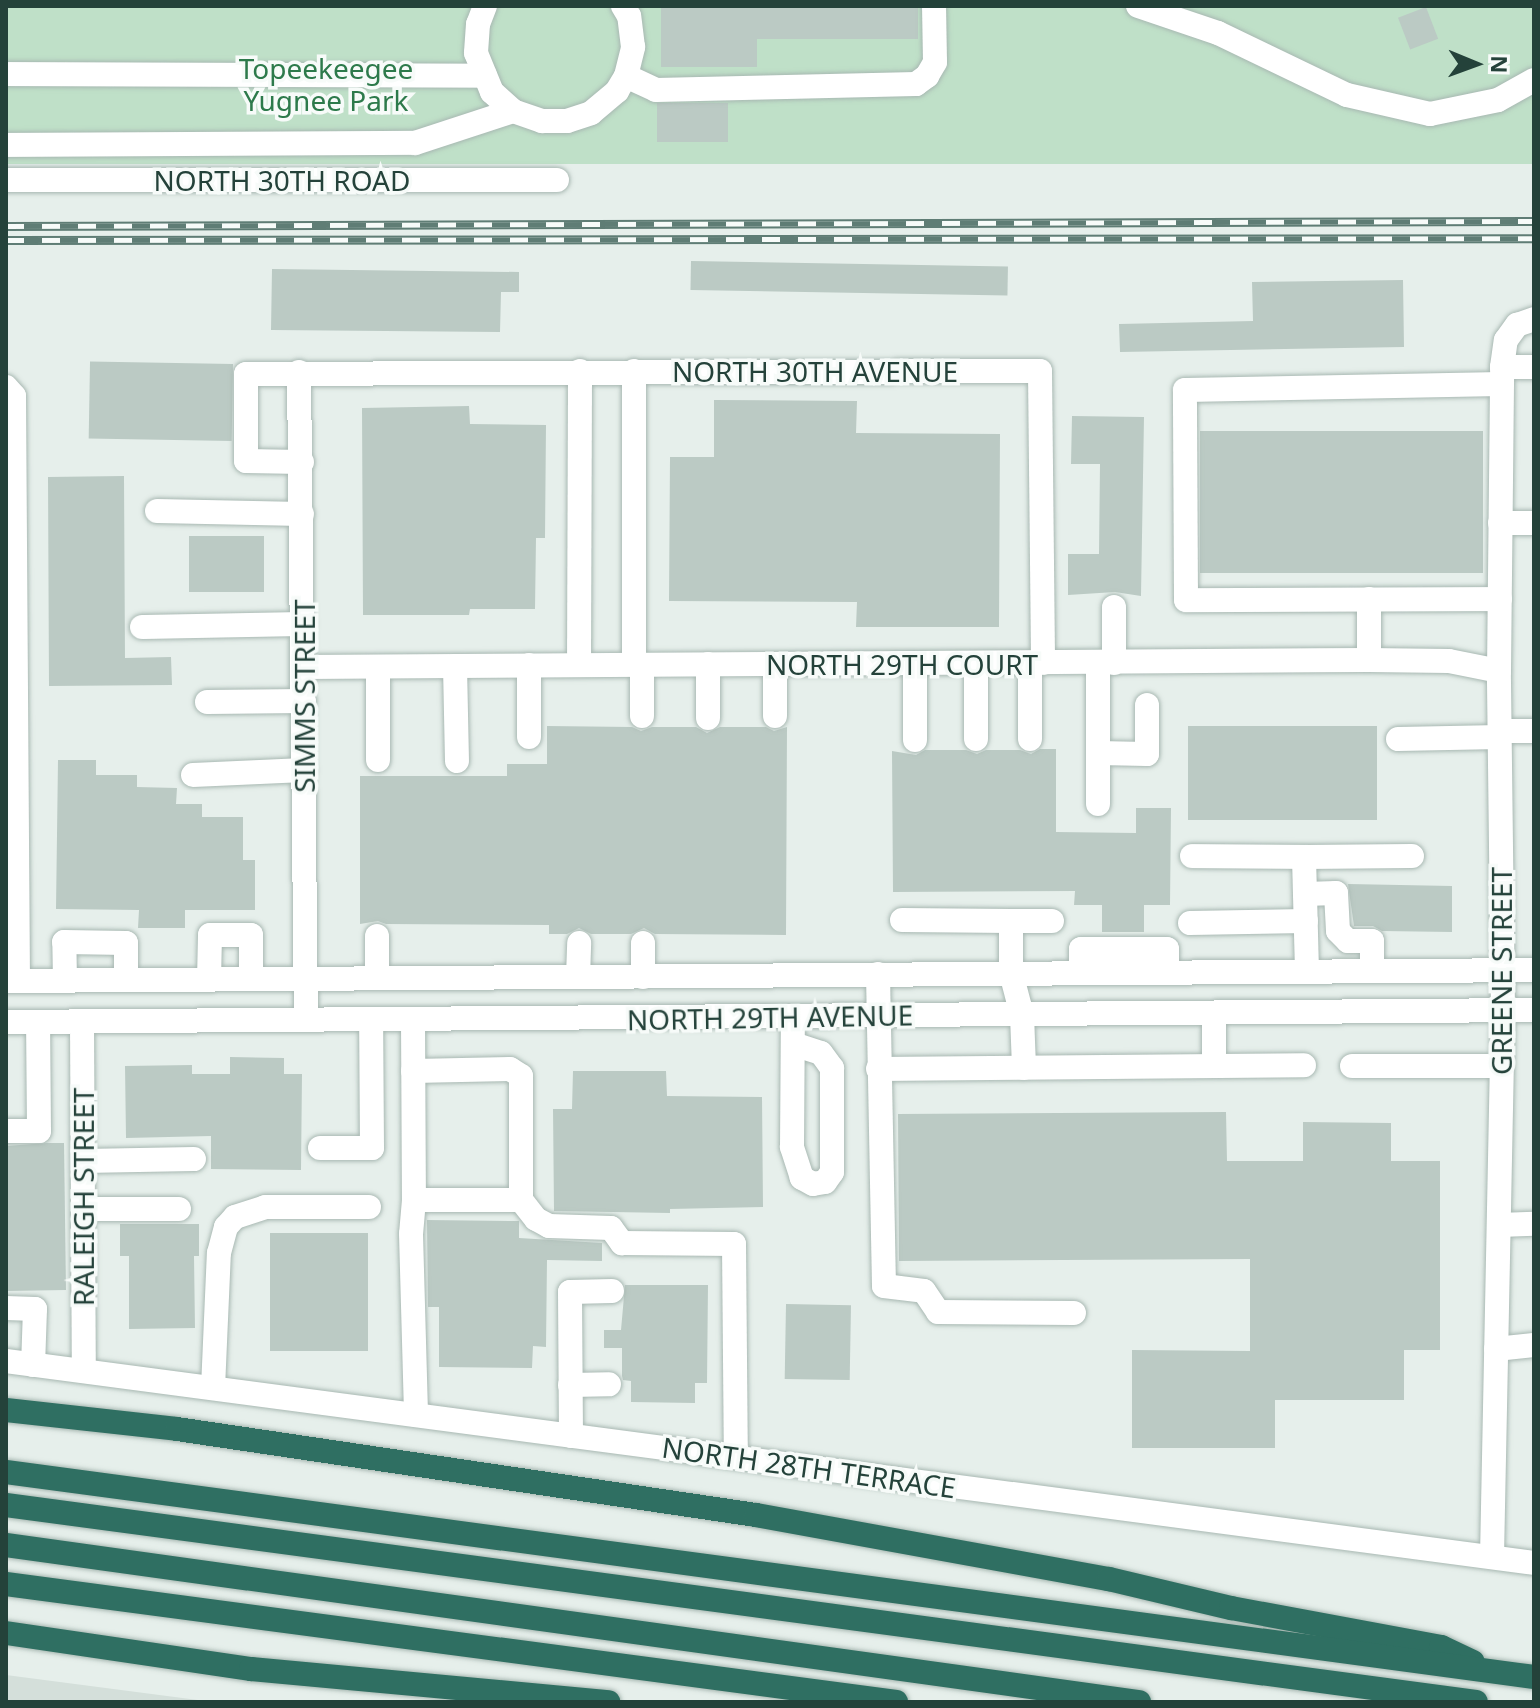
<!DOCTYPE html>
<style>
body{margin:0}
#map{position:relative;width:1540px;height:1708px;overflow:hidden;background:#e6efeb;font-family:"Noto Sans",sans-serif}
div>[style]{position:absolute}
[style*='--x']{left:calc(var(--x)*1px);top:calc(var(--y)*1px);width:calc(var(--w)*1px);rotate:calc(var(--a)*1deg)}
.built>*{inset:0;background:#d4dfda}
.green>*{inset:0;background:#bfe0c8;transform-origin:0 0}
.building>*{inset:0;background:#bbcac4;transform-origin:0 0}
.roads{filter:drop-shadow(0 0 2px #a8b8b2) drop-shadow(0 0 2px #a8b8b2)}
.minor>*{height:24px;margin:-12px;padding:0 12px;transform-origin:12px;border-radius:12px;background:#fff}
.highway>*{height:24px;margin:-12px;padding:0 12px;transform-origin:12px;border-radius:12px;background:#2f6f62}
.rail>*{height:9px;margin-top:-4.5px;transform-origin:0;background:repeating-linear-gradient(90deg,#f7fbf9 0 18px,#5f7d75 0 36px);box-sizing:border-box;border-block:2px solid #5f7d75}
span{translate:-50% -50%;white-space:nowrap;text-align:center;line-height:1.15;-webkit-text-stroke:7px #f7fbf9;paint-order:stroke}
.park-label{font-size:28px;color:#2d7a4b}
.street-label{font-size:28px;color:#24423a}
.frame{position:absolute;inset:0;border:8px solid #24423a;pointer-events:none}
.north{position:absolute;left:1436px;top:24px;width:80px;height:80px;-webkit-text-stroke:6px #f7fbf9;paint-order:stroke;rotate:91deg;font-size:22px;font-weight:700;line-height:32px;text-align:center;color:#24423a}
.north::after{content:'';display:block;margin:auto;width:28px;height:36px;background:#24423a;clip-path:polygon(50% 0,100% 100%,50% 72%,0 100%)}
</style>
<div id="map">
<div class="built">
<i style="clip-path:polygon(6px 1675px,213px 1702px,6px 1702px)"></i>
</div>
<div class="green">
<i style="left:6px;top:6px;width:1528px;height:158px"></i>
</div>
<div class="building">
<i style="clip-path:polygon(661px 6px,918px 6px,918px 39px,757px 39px,757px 67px,661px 67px)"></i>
<i style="left:1426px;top:7px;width:34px;height:30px;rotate:69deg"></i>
<i style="left:728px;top:103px;width:39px;height:71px;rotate:90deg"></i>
<i style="left:691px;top:261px;width:317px;height:29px;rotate:1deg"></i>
<i style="clip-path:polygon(272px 269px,519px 272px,519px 292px,501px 292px,500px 332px,271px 330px)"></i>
<i style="clip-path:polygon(1403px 280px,1404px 347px,1120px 352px,1119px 324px,1253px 321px,1252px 282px)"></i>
<i style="left:233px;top:364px;width:77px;height:143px;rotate:91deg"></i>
<i style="clip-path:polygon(714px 400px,857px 401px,856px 433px,1000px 434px,999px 627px,856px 627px,857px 602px,669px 601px,670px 457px,714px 457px)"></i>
<i style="clip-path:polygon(469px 406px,470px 424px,546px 425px,545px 538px,536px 538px,535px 609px,470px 609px,469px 615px,363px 615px,362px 408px)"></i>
<i style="clip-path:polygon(1072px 416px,1144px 417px,1141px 596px,1115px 592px,1068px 595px,1068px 554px,1099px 554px,1100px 464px,1071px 464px)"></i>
<i style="left:1483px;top:431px;width:142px;height:283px;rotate:90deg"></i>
<i style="clip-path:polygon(124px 476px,125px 658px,171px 657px,172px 685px,49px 686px,48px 477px)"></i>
<i style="left:189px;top:536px;width:75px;height:56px"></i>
<i style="clip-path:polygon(547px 726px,632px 727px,641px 731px,652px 727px,696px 727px,707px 733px,720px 727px,766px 727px,774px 731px,787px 727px,786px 935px,655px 934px,644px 928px,631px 934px,591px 934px,579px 928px,567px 934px,549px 934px,549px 925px,386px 924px,378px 921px,360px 924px,360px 776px,507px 776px,507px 764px,547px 764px)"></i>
<i style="left:1377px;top:726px;width:94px;height:189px;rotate:90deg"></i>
<i style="clip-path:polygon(1040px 749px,1056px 749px,1056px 832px,1136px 833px,1136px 808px,1171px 808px,1170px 905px,1144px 905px,1144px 932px,1102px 932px,1102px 905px,1074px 905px,1075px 891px,893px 892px,892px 751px,916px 755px,925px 750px,966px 750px,977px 754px,986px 750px,1020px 750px,1031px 754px)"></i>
<i style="clip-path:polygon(58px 760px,96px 760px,96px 775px,137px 775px,137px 787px,177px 788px,176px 804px,202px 804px,202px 817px,243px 817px,243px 860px,255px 860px,255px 910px,185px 910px,185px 928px,138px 928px,139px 910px,56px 909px)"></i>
<i style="clip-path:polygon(1348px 884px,1452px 886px,1452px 932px,1382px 931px,1373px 926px,1354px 926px)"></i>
<i style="clip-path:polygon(230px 1057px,284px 1058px,284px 1074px,302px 1074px,301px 1170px,211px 1169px,211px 1136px,126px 1138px,125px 1066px,192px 1065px,192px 1074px,230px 1074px)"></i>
<i style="clip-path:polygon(573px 1071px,666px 1071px,667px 1096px,762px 1097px,763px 1207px,670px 1209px,670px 1213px,554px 1211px,553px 1109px,572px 1109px)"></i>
<i style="clip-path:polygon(1226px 1112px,1227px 1161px,1303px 1161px,1303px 1122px,1391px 1123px,1391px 1161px,1440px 1161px,1440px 1350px,1404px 1350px,1404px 1400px,1275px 1400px,1275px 1448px,1132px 1448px,1132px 1350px,1250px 1351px,1250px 1259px,899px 1261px,898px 1114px)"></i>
<i style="clip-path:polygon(47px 1143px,64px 1143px,66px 1290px,6px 1291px,6px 1146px)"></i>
<i style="clip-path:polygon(427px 1220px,519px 1221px,519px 1238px,602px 1243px,602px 1261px,547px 1260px,546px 1347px,533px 1346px,532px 1368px,439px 1367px,439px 1307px,428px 1307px)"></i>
<i style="clip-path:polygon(120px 1224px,199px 1224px,199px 1256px,194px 1256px,195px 1328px,129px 1329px,129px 1256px,120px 1256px)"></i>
<i style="left:368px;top:1233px;width:118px;height:98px;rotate:90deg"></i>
<i style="clip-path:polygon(625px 1285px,708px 1285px,707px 1383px,695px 1383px,695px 1403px,631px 1402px,631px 1381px,623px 1380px,622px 1376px,622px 1348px,604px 1348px,604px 1330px,621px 1330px)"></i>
<i style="left:786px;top:1304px;width:65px;height:75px;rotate:1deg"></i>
</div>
<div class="roads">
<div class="minor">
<i style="--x:485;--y:6;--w:19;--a:111"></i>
<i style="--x:478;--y:24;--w:29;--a:94"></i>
<i style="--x:476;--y:53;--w:42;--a:67.7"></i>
<i style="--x:492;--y:92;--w:28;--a:42"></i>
<i style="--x:513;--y:111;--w:31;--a:19"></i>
<i style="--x:542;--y:121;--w:25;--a:0"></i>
<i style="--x:567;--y:121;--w:25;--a:-18"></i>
<i style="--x:591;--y:113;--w:34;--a:-40"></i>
<i style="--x:617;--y:91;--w:17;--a:-59"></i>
<i style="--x:626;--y:76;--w:30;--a:-76"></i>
<i style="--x:633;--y:47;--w:31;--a:-97"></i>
<i style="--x:629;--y:16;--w:12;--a:-121"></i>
<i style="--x:1138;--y:6;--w:84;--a:18.6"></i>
<i style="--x:1218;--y:33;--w:143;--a:25.7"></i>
<i style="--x:1347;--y:95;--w:85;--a:12.9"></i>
<i style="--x:1430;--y:114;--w:69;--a:-11.6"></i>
<i style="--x:1498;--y:100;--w:41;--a:-29.1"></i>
<i style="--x:6;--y:74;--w:479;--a:0.2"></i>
<i style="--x:626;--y:76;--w:33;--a:25"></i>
<i style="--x:656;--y:90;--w:260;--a:-1.3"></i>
<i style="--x:916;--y:84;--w:14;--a:-36"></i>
<i style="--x:927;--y:76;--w:16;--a:-60"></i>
<i style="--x:935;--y:62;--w:56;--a:-91"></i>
<i style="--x:6;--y:145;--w:409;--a:-0.3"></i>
<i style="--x:415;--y:143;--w:103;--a:-18.1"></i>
<i style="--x:6;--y:180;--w:551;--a:0"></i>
<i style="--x:1502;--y:367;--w:27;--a:-82"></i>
<i style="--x:1506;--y:340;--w:19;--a:-54"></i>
<i style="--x:1517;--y:325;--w:18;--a:-19"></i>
<i style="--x:634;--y:371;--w:294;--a:90"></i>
<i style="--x:299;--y:372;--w:648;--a:89.38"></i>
<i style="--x:6;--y:387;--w:12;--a:48"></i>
<i style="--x:14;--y:396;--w:585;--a:89.61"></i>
<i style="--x:302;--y:462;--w:56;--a:-179"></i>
<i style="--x:246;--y:461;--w:87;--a:-90"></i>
<i style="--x:246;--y:374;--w:794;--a:-0.22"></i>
<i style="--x:1040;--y:371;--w:292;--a:89.4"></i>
<i style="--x:157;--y:511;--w:145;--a:1.2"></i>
<i style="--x:1500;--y:523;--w:34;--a:0"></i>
<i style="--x:1369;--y:599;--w:61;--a:90"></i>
<i style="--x:1500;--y:599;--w:314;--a:179.8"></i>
<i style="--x:1186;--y:600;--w:210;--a:-90.3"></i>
<i style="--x:1185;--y:390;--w:317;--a:-1.1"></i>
<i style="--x:142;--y:627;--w:161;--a:-1.1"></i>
<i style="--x:976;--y:663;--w:76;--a:90"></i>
<i style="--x:1114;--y:663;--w:56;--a:-90"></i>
<i style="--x:915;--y:664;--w:76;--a:90"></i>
<i style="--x:529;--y:665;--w:72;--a:90"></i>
<i style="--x:579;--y:665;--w:294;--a:-89.8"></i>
<i style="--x:455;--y:666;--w:95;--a:88.8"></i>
<i style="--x:304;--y:667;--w:1065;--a:-0.38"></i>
<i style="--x:1369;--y:660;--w:80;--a:0.7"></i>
<i style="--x:1449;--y:661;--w:51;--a:11.3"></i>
<i style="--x:378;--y:667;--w:93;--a:90"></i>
<i style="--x:207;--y:702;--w:97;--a:-0.6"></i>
<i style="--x:642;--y:716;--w:51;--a:-90"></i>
<i style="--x:775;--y:716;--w:52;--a:-90"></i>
<i style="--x:708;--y:718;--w:54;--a:-90"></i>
<i style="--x:1500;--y:731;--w:34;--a:0"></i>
<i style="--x:1030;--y:739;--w:76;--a:-90"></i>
<i style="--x:1398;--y:739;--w:102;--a:-1.1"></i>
<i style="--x:1098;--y:753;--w:49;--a:1.2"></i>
<i style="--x:1147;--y:754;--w:49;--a:-90"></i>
<i style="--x:193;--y:775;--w:111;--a:-2.6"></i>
<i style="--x:1098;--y:804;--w:141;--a:-90"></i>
<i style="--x:1192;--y:856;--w:112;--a:0.5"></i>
<i style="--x:1304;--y:857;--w:114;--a:88.5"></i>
<i style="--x:1304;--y:857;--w:108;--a:-0.5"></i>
<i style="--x:1305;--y:894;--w:31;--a:-2"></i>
<i style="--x:1336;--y:893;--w:38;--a:87"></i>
<i style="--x:1338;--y:931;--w:14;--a:45"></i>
<i style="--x:1348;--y:941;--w:24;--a:0"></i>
<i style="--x:1372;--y:941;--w:30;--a:90"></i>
<i style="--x:902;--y:920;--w:109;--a:0.5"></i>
<i style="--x:1011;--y:921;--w:52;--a:90"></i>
<i style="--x:1011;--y:973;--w:43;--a:75.3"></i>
<i style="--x:1022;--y:1015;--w:53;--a:87.8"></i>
<i style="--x:1011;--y:921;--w:41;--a:0"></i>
<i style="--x:1190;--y:923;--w:116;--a:-1"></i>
<i style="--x:643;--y:943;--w:34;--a:90"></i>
<i style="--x:1081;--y:973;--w:24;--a:-90"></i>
<i style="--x:1081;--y:949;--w:86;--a:0"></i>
<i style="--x:1167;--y:949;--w:23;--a:90"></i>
<i style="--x:878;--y:974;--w:312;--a:88.9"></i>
<i style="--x:884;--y:1286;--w:40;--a:7.1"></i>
<i style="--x:924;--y:1291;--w:25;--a:56"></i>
<i style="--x:938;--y:1312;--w:136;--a:0.4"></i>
<i style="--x:578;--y:977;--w:34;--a:-88"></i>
<i style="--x:377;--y:978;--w:42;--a:-90"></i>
<i style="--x:209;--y:980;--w:45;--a:-88.7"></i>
<i style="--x:210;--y:935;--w:41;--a:0"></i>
<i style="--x:251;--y:935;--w:44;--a:90"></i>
<i style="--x:6;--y:981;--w:1528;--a:-0.41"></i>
<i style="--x:65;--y:981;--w:39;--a:-91"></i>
<i style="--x:64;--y:942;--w:62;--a:0.9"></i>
<i style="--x:126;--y:943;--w:37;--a:90"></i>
<i style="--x:1214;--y:1013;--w:53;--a:90"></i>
<i style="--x:413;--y:1020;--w:180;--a:89.7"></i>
<i style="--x:414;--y:1200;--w:34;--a:95"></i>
<i style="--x:411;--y:1234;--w:181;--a:88.4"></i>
<i style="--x:6;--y:1022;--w:1528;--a:-0.45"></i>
<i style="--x:82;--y:1022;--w:349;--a:89.7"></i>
<i style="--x:793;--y:1044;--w:29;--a:18"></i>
<i style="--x:821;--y:1053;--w:19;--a:54"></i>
<i style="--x:832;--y:1068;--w:104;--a:90"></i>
<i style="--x:832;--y:1172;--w:12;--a:125"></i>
<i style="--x:825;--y:1182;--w:12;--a:171"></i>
<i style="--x:813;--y:1184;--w:13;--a:-151"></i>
<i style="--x:802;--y:1178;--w:33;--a:-108"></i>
<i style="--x:792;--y:1147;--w:131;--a:-89.6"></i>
<i style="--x:1352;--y:1066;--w:149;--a:0"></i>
<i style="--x:878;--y:1069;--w:426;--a:-0.5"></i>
<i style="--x:413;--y:1071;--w:97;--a:-1.2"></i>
<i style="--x:510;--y:1069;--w:13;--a:32"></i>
<i style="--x:521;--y:1076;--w:124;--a:90"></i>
<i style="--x:6;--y:1131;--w:33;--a:0"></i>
<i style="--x:39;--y:1131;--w:109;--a:-90.5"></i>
<i style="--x:320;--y:1148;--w:52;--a:0"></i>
<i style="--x:372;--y:1148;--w:128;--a:-90.4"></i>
<i style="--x:83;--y:1161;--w:111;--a:-1"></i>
<i style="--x:414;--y:1200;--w:107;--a:0"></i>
<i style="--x:521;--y:1200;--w:24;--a:52"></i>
<i style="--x:536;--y:1219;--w:15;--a:28"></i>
<i style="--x:549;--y:1226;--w:62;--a:1.8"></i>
<i style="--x:611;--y:1228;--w:19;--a:54"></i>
<i style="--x:622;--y:1243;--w:112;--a:0.5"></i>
<i style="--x:734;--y:1244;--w:213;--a:89.5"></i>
<i style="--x:83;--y:1209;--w:96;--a:0"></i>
<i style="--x:1499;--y:1225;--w:35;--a:-2"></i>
<i style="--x:6;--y:1308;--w:29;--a:2"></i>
<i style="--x:35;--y:1309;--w:56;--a:92"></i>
<i style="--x:1496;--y:1349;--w:38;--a:-6"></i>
<i style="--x:6;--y:1361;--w:1541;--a:7.53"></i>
<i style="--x:570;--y:1385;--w:39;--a:-1"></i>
<i style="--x:213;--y:1388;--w:135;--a:-87.5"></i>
<i style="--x:219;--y:1253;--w:27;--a:-75"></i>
<i style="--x:226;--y:1227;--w:13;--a:-48"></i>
<i style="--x:235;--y:1217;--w:32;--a:-18"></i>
<i style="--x:265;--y:1207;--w:104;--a:0"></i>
<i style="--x:571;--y:1436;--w:144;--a:-90.4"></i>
<i style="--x:570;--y:1292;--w:42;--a:-1.4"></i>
<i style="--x:1492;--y:1557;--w:547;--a:-88.85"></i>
<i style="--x:1503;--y:1010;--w:339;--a:-90.7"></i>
<i style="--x:1499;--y:671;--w:304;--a:-89.4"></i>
<i style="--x:1502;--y:367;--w:32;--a:0"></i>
</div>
<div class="highway">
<i style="--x:6;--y:1410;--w:172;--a:6.3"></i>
<i style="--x:177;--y:1429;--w:585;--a:8.45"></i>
<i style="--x:756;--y:1515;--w:359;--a:10.3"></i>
<i style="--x:1109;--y:1579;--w:125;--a:13.4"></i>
<i style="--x:1231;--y:1608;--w:214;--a:10.5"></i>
<i style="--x:1441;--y:1647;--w:35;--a:25"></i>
<i style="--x:6;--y:1472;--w:1542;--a:7.64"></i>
<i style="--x:6;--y:1505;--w:1483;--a:7.63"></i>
<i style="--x:6;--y:1545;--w:1144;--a:7.89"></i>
<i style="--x:6;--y:1584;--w:898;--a:7.55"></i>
<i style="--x:6;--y:1633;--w:248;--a:8.4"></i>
<i style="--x:251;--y:1669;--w:359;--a:5.3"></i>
</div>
</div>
<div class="rail">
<i style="--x:6;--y:226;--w:1528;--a:-0.19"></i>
<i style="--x:6;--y:240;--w:1528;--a:-0.07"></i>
</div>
<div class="park-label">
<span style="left:326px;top:84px">Topeekeegee<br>Yugnee Park</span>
</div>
<div class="street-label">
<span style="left:282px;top:180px">NORTH 30TH ROAD</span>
<span style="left:815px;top:371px">NORTH 30TH AVENUE</span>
<span style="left:902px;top:664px">NORTH 29TH COURT</span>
<span style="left:304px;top:696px;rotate:-90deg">SIMMS STREET</span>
<span style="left:1501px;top:971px;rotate:-90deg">GREENE STREET</span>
<span style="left:770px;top:1017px;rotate:-1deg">NORTH 29TH AVENUE</span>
<span style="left:83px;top:1197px;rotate:-90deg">RALEIGH STREET</span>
<span style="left:809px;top:1467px;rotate:8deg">NORTH 28TH TERRACE</span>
</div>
<div class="frame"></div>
<div class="north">N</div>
</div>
